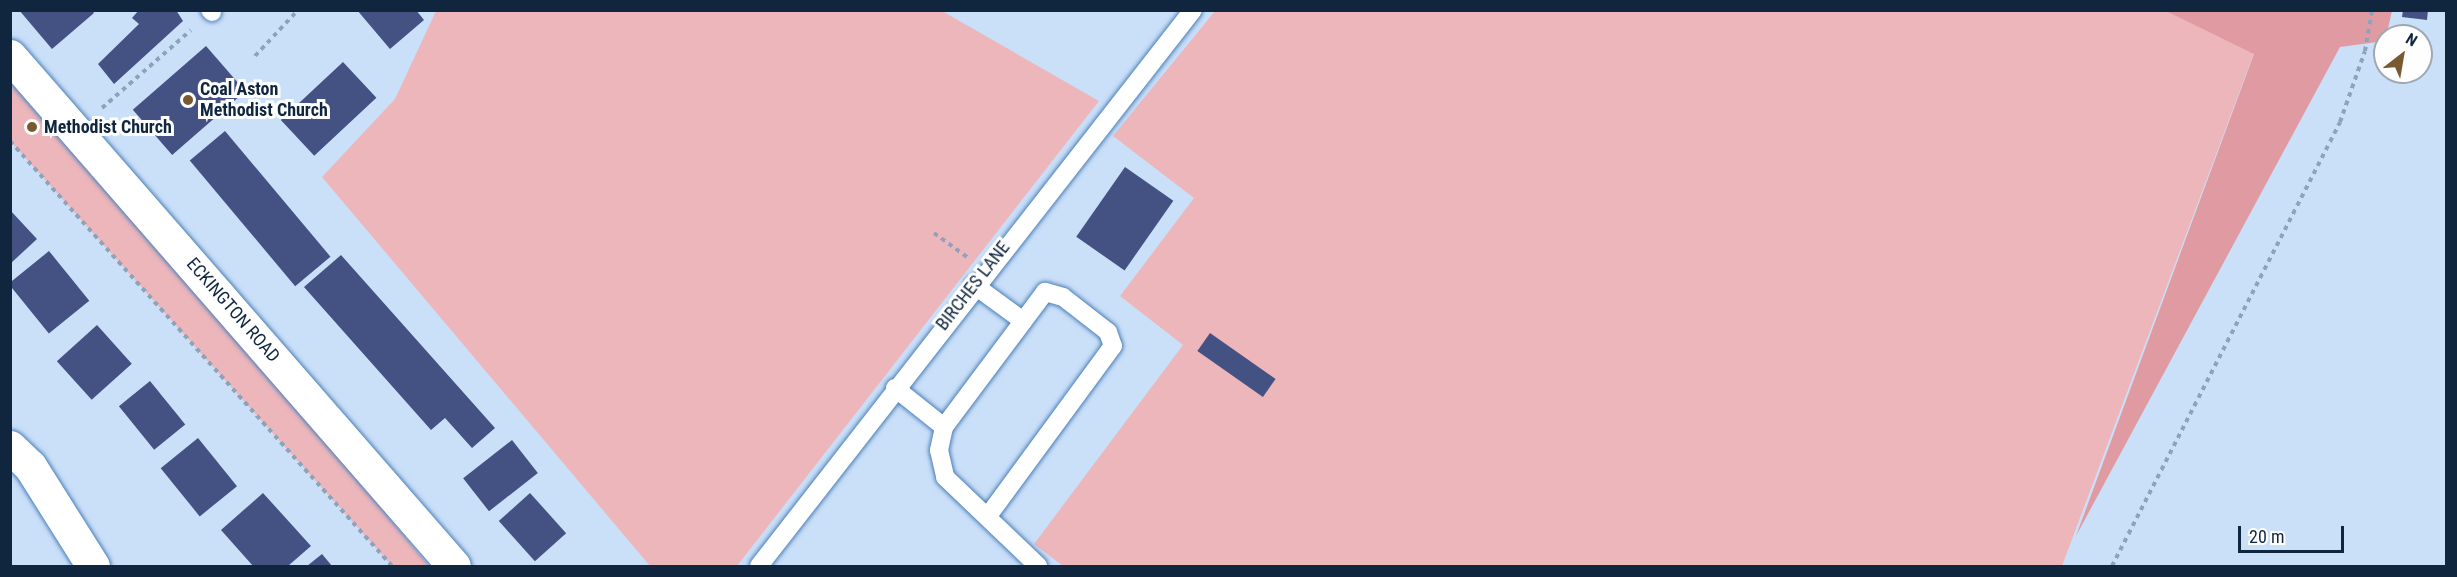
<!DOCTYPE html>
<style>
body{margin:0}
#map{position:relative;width:2457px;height:577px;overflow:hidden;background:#cae0f9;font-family:"Roboto Condensed",sans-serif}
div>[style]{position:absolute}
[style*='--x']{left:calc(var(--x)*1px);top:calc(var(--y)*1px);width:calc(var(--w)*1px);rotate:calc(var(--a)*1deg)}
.green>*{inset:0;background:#ecb6bb}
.forest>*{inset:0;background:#e09aa2}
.building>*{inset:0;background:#435183;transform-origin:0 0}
.path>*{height:4px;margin-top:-2px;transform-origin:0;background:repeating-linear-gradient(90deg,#8da3bc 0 4.5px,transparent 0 9px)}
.roads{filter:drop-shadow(0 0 2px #4a7fb8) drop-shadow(0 0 2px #4a7fb8)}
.service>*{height:18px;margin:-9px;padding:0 9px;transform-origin:9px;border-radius:9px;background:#fff}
.minor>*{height:33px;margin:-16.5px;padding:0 16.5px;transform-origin:16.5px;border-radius:16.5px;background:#fff}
.secondary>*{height:33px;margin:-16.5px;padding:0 16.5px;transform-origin:16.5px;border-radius:16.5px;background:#fff}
.dots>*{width:16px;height:16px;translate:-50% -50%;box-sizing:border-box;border:3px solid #fefefe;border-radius:50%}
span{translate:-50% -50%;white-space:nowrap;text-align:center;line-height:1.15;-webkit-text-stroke:6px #fefefe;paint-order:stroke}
.poi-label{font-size:18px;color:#10263e;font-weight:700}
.left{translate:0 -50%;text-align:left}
.street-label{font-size:18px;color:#10263e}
.frame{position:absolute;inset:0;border:12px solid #10263e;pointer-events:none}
.north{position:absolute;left:2373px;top:24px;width:60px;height:60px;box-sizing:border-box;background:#fefefe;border:2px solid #9fa8b1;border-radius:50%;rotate:31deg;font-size:16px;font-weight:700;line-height:24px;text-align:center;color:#10263e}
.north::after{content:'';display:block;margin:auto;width:21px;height:27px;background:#79592f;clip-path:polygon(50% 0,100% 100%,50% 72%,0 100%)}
.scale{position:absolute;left:2238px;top:526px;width:106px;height:27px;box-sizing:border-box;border:3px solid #10263e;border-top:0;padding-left:8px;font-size:18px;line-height:21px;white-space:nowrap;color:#10263e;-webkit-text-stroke:4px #fefefe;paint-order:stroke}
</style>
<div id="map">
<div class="green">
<i style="clip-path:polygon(2166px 10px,2254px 53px,2062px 566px,1063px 566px,1034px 544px,1183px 345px,1120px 296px,1194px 198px,1113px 136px,1215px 11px)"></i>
<i style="clip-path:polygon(436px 11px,942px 11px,1099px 101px,737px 566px,650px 566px,322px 177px,395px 99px)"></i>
<i style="clip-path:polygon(10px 82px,349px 469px,429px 566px,392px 566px,11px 142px)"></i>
</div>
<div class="forest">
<i style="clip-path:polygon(2166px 11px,2392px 11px,2385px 41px,2340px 47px,2076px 536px,2254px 54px)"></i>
</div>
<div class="building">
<i style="clip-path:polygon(19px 10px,92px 10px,94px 13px,52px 49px)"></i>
<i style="clip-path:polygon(139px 10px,176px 10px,183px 21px,114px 84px,98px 64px,139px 24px,132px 18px)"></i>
<i style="clip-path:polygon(357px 10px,416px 10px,424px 20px,390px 49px)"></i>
<i style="clip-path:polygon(2403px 10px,2428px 10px,2427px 20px,2402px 17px)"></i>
<i style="left:206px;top:46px;width:60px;height:97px;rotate:49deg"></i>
<i style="left:343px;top:62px;width:49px;height:85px;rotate:47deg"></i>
<i style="left:225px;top:131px;width:164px;height:46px;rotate:50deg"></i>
<i style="left:1125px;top:167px;width:59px;height:85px;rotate:35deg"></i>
<i style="clip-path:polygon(10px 210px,37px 239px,10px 264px)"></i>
<i style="left:49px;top:251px;width:64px;height:52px;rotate:51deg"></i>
<i style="clip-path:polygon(341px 255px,495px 428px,472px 448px,445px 418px,431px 430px,304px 287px)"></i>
<i style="left:97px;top:325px;width:52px;height:54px;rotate:48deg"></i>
<i style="left:1210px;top:333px;width:80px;height:22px;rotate:35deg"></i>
<i style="left:150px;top:381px;width:56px;height:40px;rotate:51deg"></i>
<i style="left:198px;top:438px;width:62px;height:48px;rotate:51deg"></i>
<i style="left:512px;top:440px;width:42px;height:62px;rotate:52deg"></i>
<i style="clip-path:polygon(263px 493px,311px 546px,288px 566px,253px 566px,221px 530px)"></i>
<i style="left:530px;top:493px;width:54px;height:42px;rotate:48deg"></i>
<i style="clip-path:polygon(322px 554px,332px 566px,307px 566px)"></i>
</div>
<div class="path">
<i style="--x:255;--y:56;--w:63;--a:-46.9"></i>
<i style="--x:102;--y:108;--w:118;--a:-41.2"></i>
<i style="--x:10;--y:141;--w:571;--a:48.05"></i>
<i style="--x:934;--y:233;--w:41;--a:36"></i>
<i style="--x:2112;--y:566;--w:499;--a:-62.8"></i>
<i style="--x:2340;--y:122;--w:75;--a:-70.6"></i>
<i style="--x:2365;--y:51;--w:42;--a:-80.3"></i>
</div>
<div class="roads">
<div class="service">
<i style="--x:210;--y:10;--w:3;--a:45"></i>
<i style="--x:974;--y:285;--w:61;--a:36.3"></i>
<i style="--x:895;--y:388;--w:63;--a:38.5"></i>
<i style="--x:988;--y:516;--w:211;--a:-53.7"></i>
<i style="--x:1113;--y:346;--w:15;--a:-110"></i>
<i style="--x:1108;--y:332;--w:57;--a:-142.1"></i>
<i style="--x:1063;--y:297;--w:19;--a:-164"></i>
<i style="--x:1045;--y:292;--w:169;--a:126.8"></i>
<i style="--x:944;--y:427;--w:24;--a:102"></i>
<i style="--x:939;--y:450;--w:28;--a:77"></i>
<i style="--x:945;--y:477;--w:129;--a:43.7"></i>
<i style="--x:759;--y:566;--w:705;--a:-52.03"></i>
</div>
<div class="minor">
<i style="--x:10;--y:447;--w:28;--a:44"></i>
<i style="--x:30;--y:466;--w:118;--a:57.8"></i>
</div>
<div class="secondary">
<i style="--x:10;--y:56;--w:676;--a:48.96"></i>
</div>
</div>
<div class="dots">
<i style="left:188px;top:100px;background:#79592f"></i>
<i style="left:32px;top:127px;background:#79592f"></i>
</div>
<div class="poi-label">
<span class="left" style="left:200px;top:100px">Coal Aston<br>Methodist Church</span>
<span class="left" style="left:44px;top:127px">Methodist Church</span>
</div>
<div class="street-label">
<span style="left:973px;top:286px;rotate:-52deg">BIRCHES LANE</span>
<span style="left:233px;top:310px;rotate:49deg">ECKINGTON ROAD</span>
</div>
<div class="frame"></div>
<div class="north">N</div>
<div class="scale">20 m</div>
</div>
